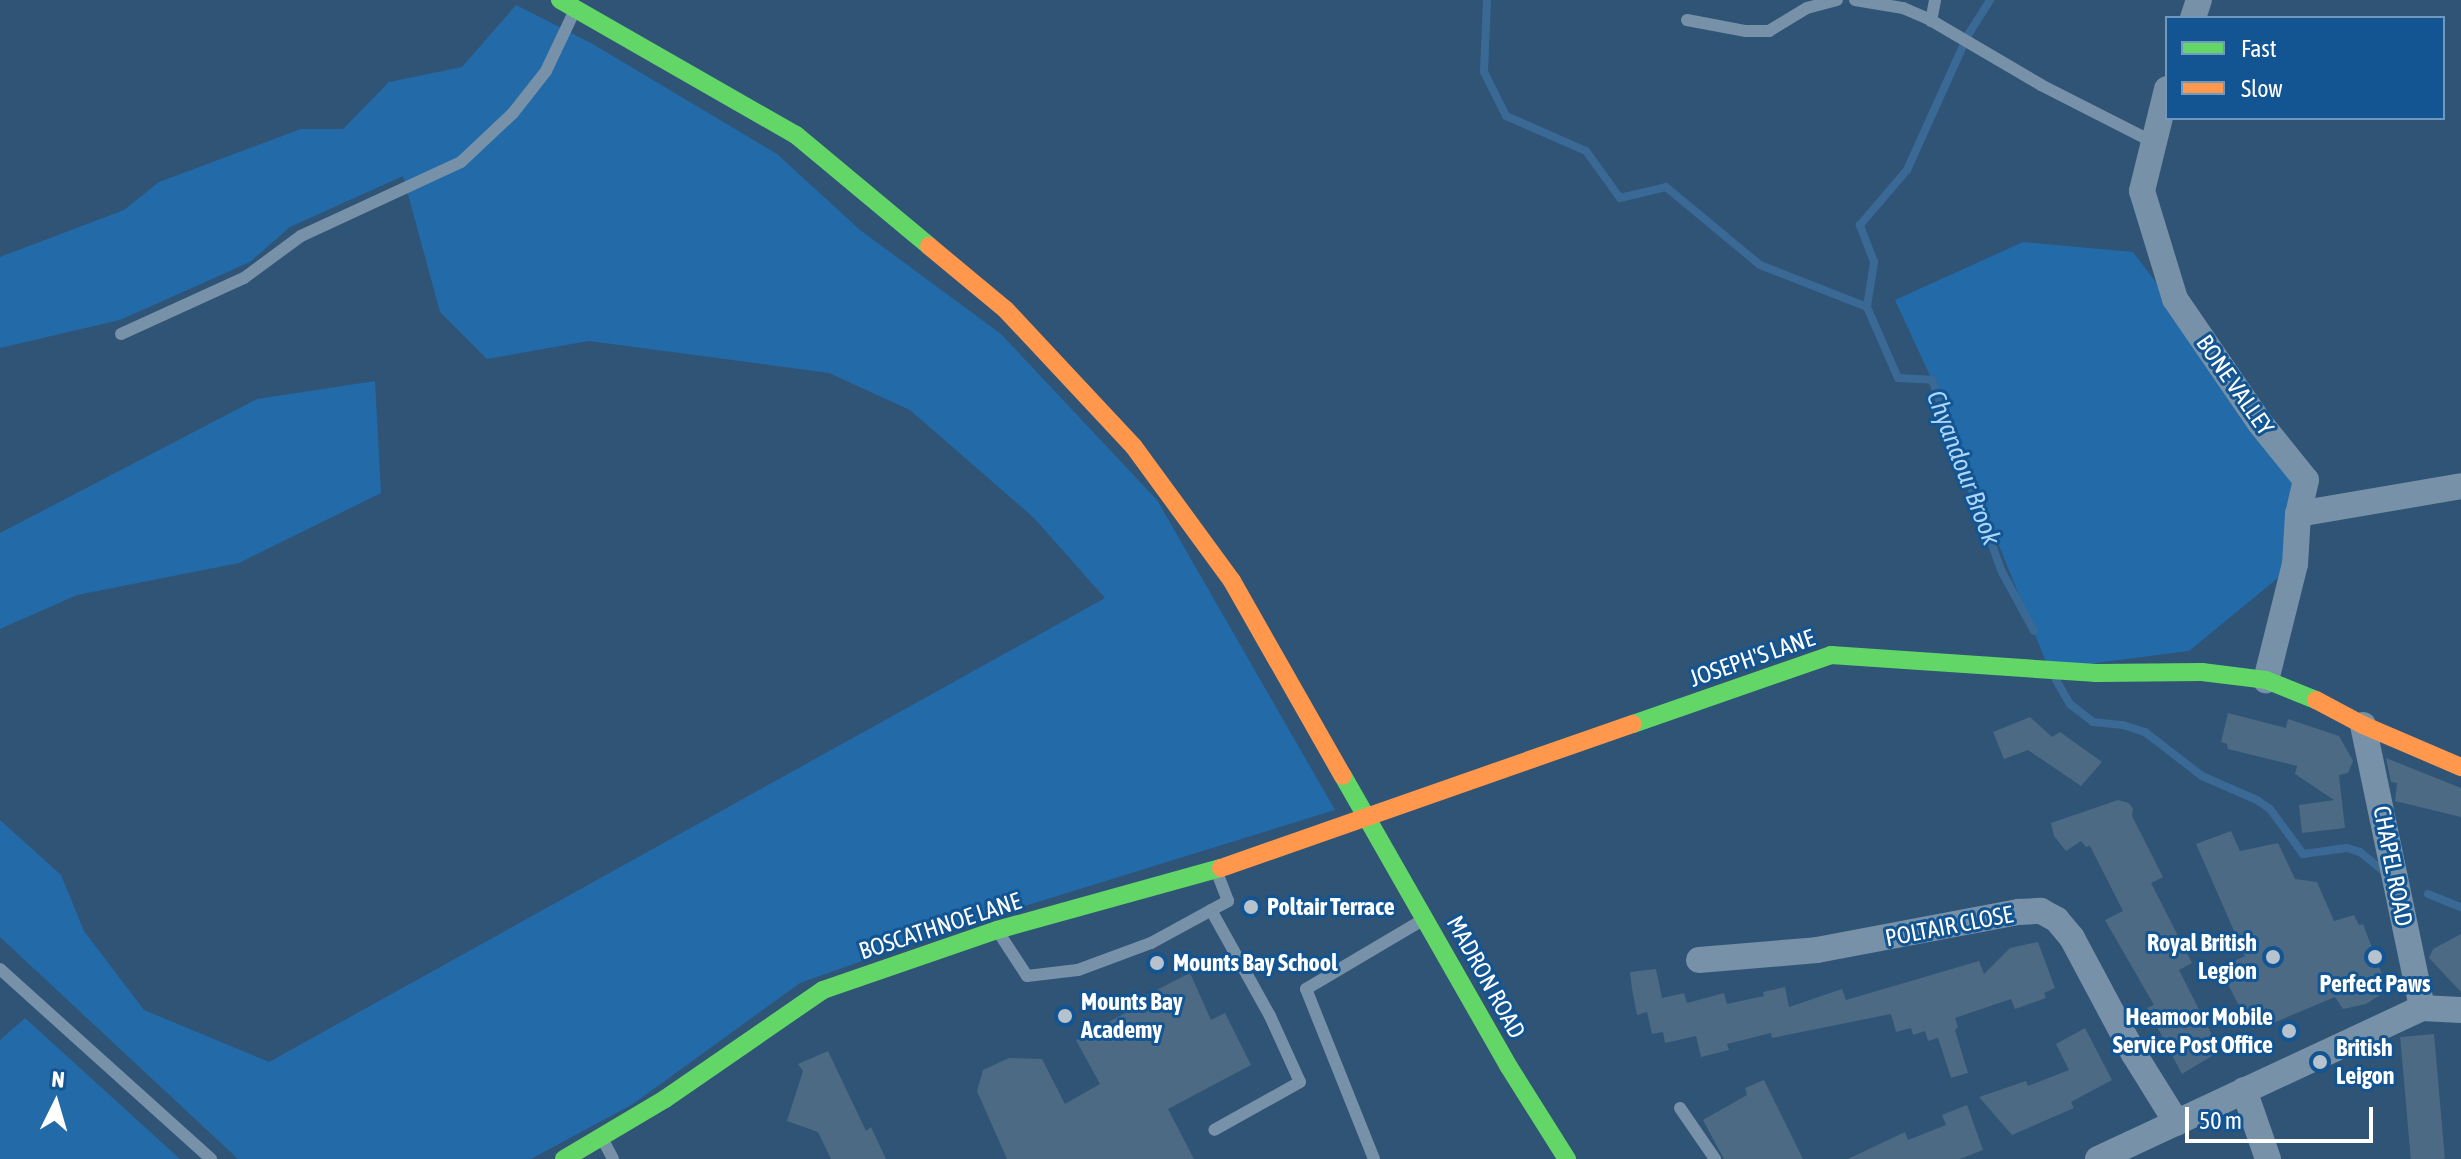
<!DOCTYPE html>
<style>
body{margin:0}
#map{position:relative;width:2461px;height:1159px;overflow:hidden;background:#2f5475;font-family:"Asap Condensed",sans-serif}
div>[style]{position:absolute}
[style*='--x']{left:calc(var(--x)*1px);top:calc(var(--y)*1px);width:calc(var(--w)*1px);rotate:calc(var(--a)*1deg)}
.green>*{inset:0;background:#236aa8}
.stream>*{height:8px;margin:-4px;padding:0 4px;transform-origin:4px;border-radius:4px;background:#3a6995}
.building>*{inset:0;background:#4d6a84;transform-origin:0 0}
.lane>*{height:12px;margin:-6px;padding:0 6px;transform-origin:6px;border-radius:6px;background:#7791a8}
.street>*{height:26px;margin:-13px;padding:0 13px;transform-origin:13px;border-radius:13px;background:#7791a8}
.fast>*{height:18px;margin:-9px;padding:0 9px;transform-origin:9px;border-radius:9px;background:#63d668}
.slow>*{height:18px;margin:-9px;padding:0 9px;transform-origin:9px;border-radius:9px;background:#ff974d}
.dots>*{width:22px;height:22px;translate:-50% -50%;box-sizing:border-box;border:4px solid #125592;border-radius:50%}
span{translate:-50% -50%;white-space:nowrap;text-align:center;line-height:1.15;-webkit-text-stroke:6px #125592;paint-order:stroke}
.street-label{font-size:24px;color:#fff}
.poi-label{font-size:24px;color:#fff;font-weight:700}
.left{translate:0 -50%;text-align:left}
.right{translate:-100% -50%;text-align:right}
.water-label{font-size:26px;color:#abd5f9;font-style:italic}
.legend{position:absolute;left:2165px;top:16px;width:280px;height:104px;box-sizing:border-box;background:#125592;border:2px solid #7199be;margin:0;padding:10px 14px;list-style:none;font-size:24px;color:#fff}
.legend li{display:flex;align-items:center;gap:16px;height:40px}
.legend b{width:40px;border:2px solid #7199be}
.north{position:absolute;left:16px;top:1063px;width:80px;height:80px;-webkit-text-stroke:6px #125592;paint-order:stroke;rotate:5deg;font-size:22px;font-weight:700;line-height:32px;text-align:center;color:#fff}
.north::after{content:'';display:block;margin:auto;width:28px;height:36px;background:#fff;clip-path:polygon(50% 0,100% 100%,50% 72%,0 100%)}
.scale{position:absolute;left:2185px;top:1107px;width:188px;height:36px;box-sizing:border-box;border:4px solid #fff;border-top:0;padding-left:10px;font-size:24px;line-height:28px;white-space:nowrap;color:#fff;-webkit-text-stroke:6px #125592;paint-order:stroke}
</style>
<div id="map">
<div class="green">
<i style="clip-path:polygon(516px 5px,591px 43px,777px 154px,860px 230px,1001px 334px,1157px 500px,1335px 810px,970px 923px,800px 983px,633px 1104px,531px 1159px,238px 1159px,0 937px,0 820px,61px 875px,84px 931px,144px 1010px,269px 1062px,1105px 598px,1034px 518px,910px 410px,829px 373px,589px 341px,487px 359px,440px 312px,403px 176px,290px 227px,250px 262px,120px 320px,0 348px,0 257px,124px 210px,159px 182px,301px 129px,343px 129px,389px 82px,462px 67px)"></i>
<i style="clip-path:polygon(2023px 242px,2133px 252px,2306px 480px,2295px 564px,2189px 651px,2049px 669px,1932px 380px,1895px 300px)"></i>
<i style="clip-path:polygon(375px 381px,381px 493px,239px 563px,77px 595px,0 629px,0 533px,257px 399px)"></i>
<i style="clip-path:polygon(25px 1018px,180px 1159px,0 1159px,0 1040px)"></i>
</div>
<div class="stream">
<i style="--x:1487;--y:0;--w:72;--a:92.4"></i>
<i style="--x:1484;--y:72;--w:49;--a:63.4"></i>
<i style="--x:1506;--y:116;--w:87;--a:23.6"></i>
<i style="--x:1586;--y:151;--w:58;--a:54.1"></i>
<i style="--x:1620;--y:198;--w:47;--a:-13.4"></i>
<i style="--x:1666;--y:187;--w:122;--a:39.7"></i>
<i style="--x:1760;--y:265;--w:115;--a:21.4"></i>
<i style="--x:1867;--y:307;--w:77;--a:66.4"></i>
<i style="--x:1898;--y:378;--w:34;--a:3"></i>
<i style="--x:1932;--y:380;--w:204;--a:70"></i>
<i style="--x:2002;--y:572;--w:67;--a:61.5"></i>
<i style="--x:1867;--y:307;--w:46;--a:-81.2"></i>
<i style="--x:1874;--y:262;--w:40;--a:-111"></i>
<i style="--x:1860;--y:225;--w:72;--a:-49.5"></i>
<i style="--x:1907;--y:170;--w:148;--a:-65.7"></i>
<i style="--x:1968;--y:35;--w:41;--a:-57.8"></i>
<i style="--x:2056;--y:680;--w:28;--a:60"></i>
<i style="--x:2070;--y:704;--w:29;--a:38"></i>
<i style="--x:2093;--y:722;--w:30;--a:6"></i>
<i style="--x:2123;--y:725;--w:23;--a:18"></i>
<i style="--x:2145;--y:732;--w:72;--a:37.7"></i>
<i style="--x:2202;--y:776;--w:60;--a:23.6"></i>
<i style="--x:2257;--y:800;--w:16;--a:35"></i>
<i style="--x:2270;--y:809;--w:56;--a:53.7"></i>
<i style="--x:2303;--y:854;--w:44;--a:-7.8"></i>
<i style="--x:2347;--y:848;--w:14;--a:17"></i>
<i style="--x:2360;--y:852;--w:33;--a:39"></i>
<i style="--x:2428;--y:894;--w:35;--a:22"></i>
</div>
<div class="building">
<i style="clip-path:polygon(2228px 713px,2286px 728px,2288px 719px,2339px 736px,2353px 761px,2348px 773px,2339px 775px,2345px 828px,2302px 833px,2299px 805px,2334px 800px,2295px 774px,2297px 766px,2228px 749px,2227px 744px,2221px 742px)"></i>
<i style="clip-path:polygon(2030px 717px,2052px 737px,2060px 732px,2102px 762px,2081px 786px,2028px 750px,2004px 759px,1993px 732px)"></i>
<i style="clip-path:polygon(2386px 758px,2461px 788px,2461px 817px,2395px 801px,2397px 783px,2391px 782px)"></i>
<i style="clip-path:polygon(2118px 800px,2129px 803px,2133px 809px,2132px 816px,2163px 877px,2151px 883px,2192px 963px,2179px 970px,2220px 1051px,2182px 1074px,2147px 1008px,2154px 1005px,2105px 920px,2123px 911px,2090px 846px,2086px 847px,2081px 841px,2066px 851px,2054px 836px,2051px 823px)"></i>
<i style="clip-path:polygon(2231px 831px,2240px 851px,2278px 843px,2295px 879px,2317px 882px,2334px 921px,2354px 915px,2359px 925px,2363px 924px,2388px 990px,2366px 1004px,2343px 1009px,2335px 997px,2273px 1023px,2267px 1008px,2245px 1018px,2220px 968px,2245px 956px,2196px 844px)"></i>
<i style="clip-path:polygon(2461px 934px,2461px 992px,2429px 958px,2433px 949px)"></i>
<i style="clip-path:polygon(2038px 942px,2055px 988px,2044px 993px,2046px 998px,2015px 1009px,2011px 999px,1955px 1018px,1958px 1027px,1955px 1030px,1968px 1073px,1951px 1078px,1938px 1038px,1928px 1041px,1925px 1031px,1913px 1035px,1911px 1028px,1896px 1032px,1891px 1014px,1772px 1038px,1771px 1033px,1727px 1044px,1729px 1050px,1701px 1057px,1696px 1036px,1665px 1043px,1663px 1032px,1652px 1034px,1647px 1012px,1637px 1015px,1632px 989px,1630px 972px,1656px 969px,1662px 998px,1684px 993px,1687px 1003px,1724px 993px,1727px 1004px,1764px 996px,1763px 992px,1785px 987px,1789px 1007px,1842px 989px,1846px 1000px,1979px 961px,1984px 974px,2010px 948px)"></i>
<i style="clip-path:polygon(1190px 973px,1211px 1020px,1225px 1013px,1251px 1065px,1168px 1109px,1194px 1159px,1007px 1159px,977px 1091px,983px 1070px,1009px 1058px,1042px 1059px,1065px 1104px,1100px 1084px,1076px 1040px,1127px 1012px,1125px 1006px)"></i>
<i style="clip-path:polygon(2085px 1028px,2112px 1080px,2071px 1102px,2074px 1108px,2012px 1135px,1979px 1097px,2026px 1081px,2028px 1086px,2069px 1070px,2056px 1044px)"></i>
<i style="left:2434px;top:1034px;width:125px;height:34px;rotate:85deg"></i>
<i style="clip-path:polygon(828px 1051px,866px 1131px,871px 1127px,886px 1159px,831px 1159px,818px 1132px,787px 1121px,803px 1071px,798px 1064px)"></i>
<i style="clip-path:polygon(1764px 1080px,1803px 1159px,1724px 1159px,1703px 1120px,1747px 1095px,1745px 1088px)"></i>
<i style="clip-path:polygon(1967px 1105px,1983px 1150px,1960px 1159px,1848px 1159px,1905px 1132px,1908px 1140px,1946px 1125px,1942px 1115px)"></i>
</div>
<div class="lane">
<i style="--x:1855;--y:0;--w:49;--a:9.5"></i>
<i style="--x:1903;--y:8;--w:26;--a:23"></i>
<i style="--x:1927;--y:18;--w:132;--a:30.4"></i>
<i style="--x:2041;--y:85;--w:126;--a:27"></i>
<i style="--x:1687;--y:20;--w:60;--a:10.6"></i>
<i style="--x:1746;--y:31;--w:23;--a:0"></i>
<i style="--x:1769;--y:31;--w:44;--a:-31.2"></i>
<i style="--x:1807;--y:8;--w:31;--a:-15"></i>
<i style="--x:1931;--y:21;--w:21;--a:-79"></i>
<i style="--x:121;--y:334;--w:135;--a:-24.5"></i>
<i style="--x:244;--y:278;--w:71;--a:-36.4"></i>
<i style="--x:301;--y:236;--w:176;--a:-24.8"></i>
<i style="--x:461;--y:162;--w:71;--a:-43.3"></i>
<i style="--x:513;--y:113;--w:53;--a:-51.8"></i>
<i style="--x:546;--y:71;--w:65;--a:-64.6"></i>
<i style="--x:1211;--y:910;--w:121;--a:60.9"></i>
<i style="--x:1270;--y:1016;--w:72;--a:65.6"></i>
<i style="--x:1300;--y:1082;--w:98;--a:150.8"></i>
<i style="--x:999;--y:933;--w:51;--a:56.9"></i>
<i style="--x:1027;--y:976;--w:51;--a:-6.7"></i>
<i style="--x:1078;--y:970;--w:78;--a:-20.3"></i>
<i style="--x:1151;--y:943;--w:88;--a:-28.6"></i>
<i style="--x:1228;--y:901;--w:30;--a:-111"></i>
<i style="--x:0;--y:969;--w:284;--a:42"></i>
<i style="--x:1680;--y:1108;--w:62;--a:55.5"></i>
<i style="--x:603;--y:1140;--w:21;--a:62"></i>
<i style="--x:1374;--y:1159;--w:183;--a:-111.8"></i>
<i style="--x:1306;--y:989;--w:134;--a:-30.6"></i>
</div>
<div class="street">
<i style="--x:2193;--y:18;--w:19;--a:-72"></i>
<i style="--x:2167;--y:89;--w:105;--a:103.8"></i>
<i style="--x:2142;--y:191;--w:113;--a:73"></i>
<i style="--x:2175;--y:299;--w:150;--a:55.6"></i>
<i style="--x:2260;--y:423;--w:73;--a:51.1"></i>
<i style="--x:2306;--y:480;--w:35;--a:103"></i>
<i style="--x:2298;--y:514;--w:50;--a:93.4"></i>
<i style="--x:2295;--y:564;--w:120;--a:104"></i>
<i style="--x:2298;--y:514;--w:165;--a:-9.7"></i>
<i style="--x:2363;--y:725;--w:289;--a:78.2"></i>
<i style="--x:1699;--y:960;--w:118;--a:-4.8"></i>
<i style="--x:1817;--y:950;--w:206;--a:-10.7"></i>
<i style="--x:2019;--y:912;--w:22;--a:-3"></i>
<i style="--x:2041;--y:911;--w:18;--a:29"></i>
<i style="--x:2057;--y:920;--w:23;--a:50"></i>
<i style="--x:2072;--y:938;--w:132;--a:61.9"></i>
<i style="--x:2134;--y:1054;--w:81;--a:58.1"></i>
<i style="--x:2244;--y:1090;--w:73;--a:70.8"></i>
<i style="--x:2098;--y:1159;--w:357;--a:-25"></i>
<i style="--x:2422;--y:1008;--w:39;--a:3"></i>
</div>
<div class="fast">
<i style="--x:560;--y:0;--w:272;--a:29.8"></i>
<i style="--x:796;--y:135;--w:173;--a:39.8"></i>
<i style="--x:1633;--y:724;--w:210;--a:-19.2"></i>
<i style="--x:1831;--y:655;--w:266;--a:3.9"></i>
<i style="--x:2096;--y:673;--w:106;--a:-0.5"></i>
<i style="--x:2202;--y:672;--w:64;--a:7.1"></i>
<i style="--x:2266;--y:680;--w:54;--a:21.8"></i>
<i style="--x:1343;--y:776;--w:335;--a:60.3"></i>
<i style="--x:1509;--y:1067;--w:109;--a:57.8"></i>
<i style="--x:564;--y:1159;--w:117;--a:-30.7"></i>
<i style="--x:665;--y:1099;--w:192;--a:-34.6"></i>
<i style="--x:823;--y:990;--w:184;--a:-19"></i>
<i style="--x:997;--y:930;--w:232;--a:-15.5"></i>
</div>
<div class="slow">
<i style="--x:929;--y:246;--w:100;--a:39.7"></i>
<i style="--x:1006;--y:310;--w:187;--a:46.9"></i>
<i style="--x:1134;--y:447;--w:166;--a:53.8"></i>
<i style="--x:1232;--y:581;--w:224;--a:60.4"></i>
<i style="--x:2316;--y:700;--w:53;--a:28"></i>
<i style="--x:2363;--y:725;--w:107;--a:23.2"></i>
<i style="--x:1221;--y:868;--w:436;--a:-19.3"></i>
</div>
<div class="dots">
<i style="left:1251px;top:907px;background:#b6c3cf"></i>
<i style="left:2273px;top:957px;background:#b6c3cf"></i>
<i style="left:2375px;top:957px;background:#b6c3cf"></i>
<i style="left:1157px;top:963px;background:#b6c3cf"></i>
<i style="left:1065px;top:1016px;background:#b6c3cf"></i>
<i style="left:2289px;top:1031px;background:#b6c3cf"></i>
<i style="left:2320px;top:1062px;background:#b6c3cf"></i>
</div>
<div class="street-label">
<span style="left:2235px;top:385px;rotate:55deg">BONE VALLEY</span>
<span style="left:1752px;top:658px;rotate:-19deg">JOSEPH'S LANE</span>
<span style="left:2393px;top:866px;rotate:79deg">CHAPEL ROAD</span>
<span style="left:940px;top:926px;rotate:-18deg">BOSCATHNOE LANE</span>
<span style="left:1949px;top:926px;rotate:-11deg">POLTAIR CLOSE</span>
<span style="left:1486px;top:977px;rotate:61deg">MADRON ROAD</span>
</div>
<div class="poi-label">
<span class="left" style="left:1267px;top:907px">Poltair Terrace</span>
<span class="right" style="left:2257px;top:957px">Royal British<br>Legion</span>
<span class="left" style="left:1173px;top:963px">Mounts Bay School</span>
<span style="left:2375px;top:984px">Perfect Paws</span>
<span class="left" style="left:1081px;top:1016px">Mounts Bay<br>Academy</span>
<span class="right" style="left:2273px;top:1031px">Heamoor Mobile<br>Service Post Office</span>
<span class="left" style="left:2336px;top:1062px">British<br>Leigon</span>
</div>
<div class="water-label">
<span style="left:1963px;top:468px;rotate:69deg">Chyandour Brook</span>
</div>
<ul class="legend">
<li><b style="height:10px;background:#63d668"></b>Fast</li>
<li><b style="height:10px;background:#ff974d"></b>Slow</li>
</ul>
<div class="north">N</div>
<div class="scale">50 m</div>
</div>
